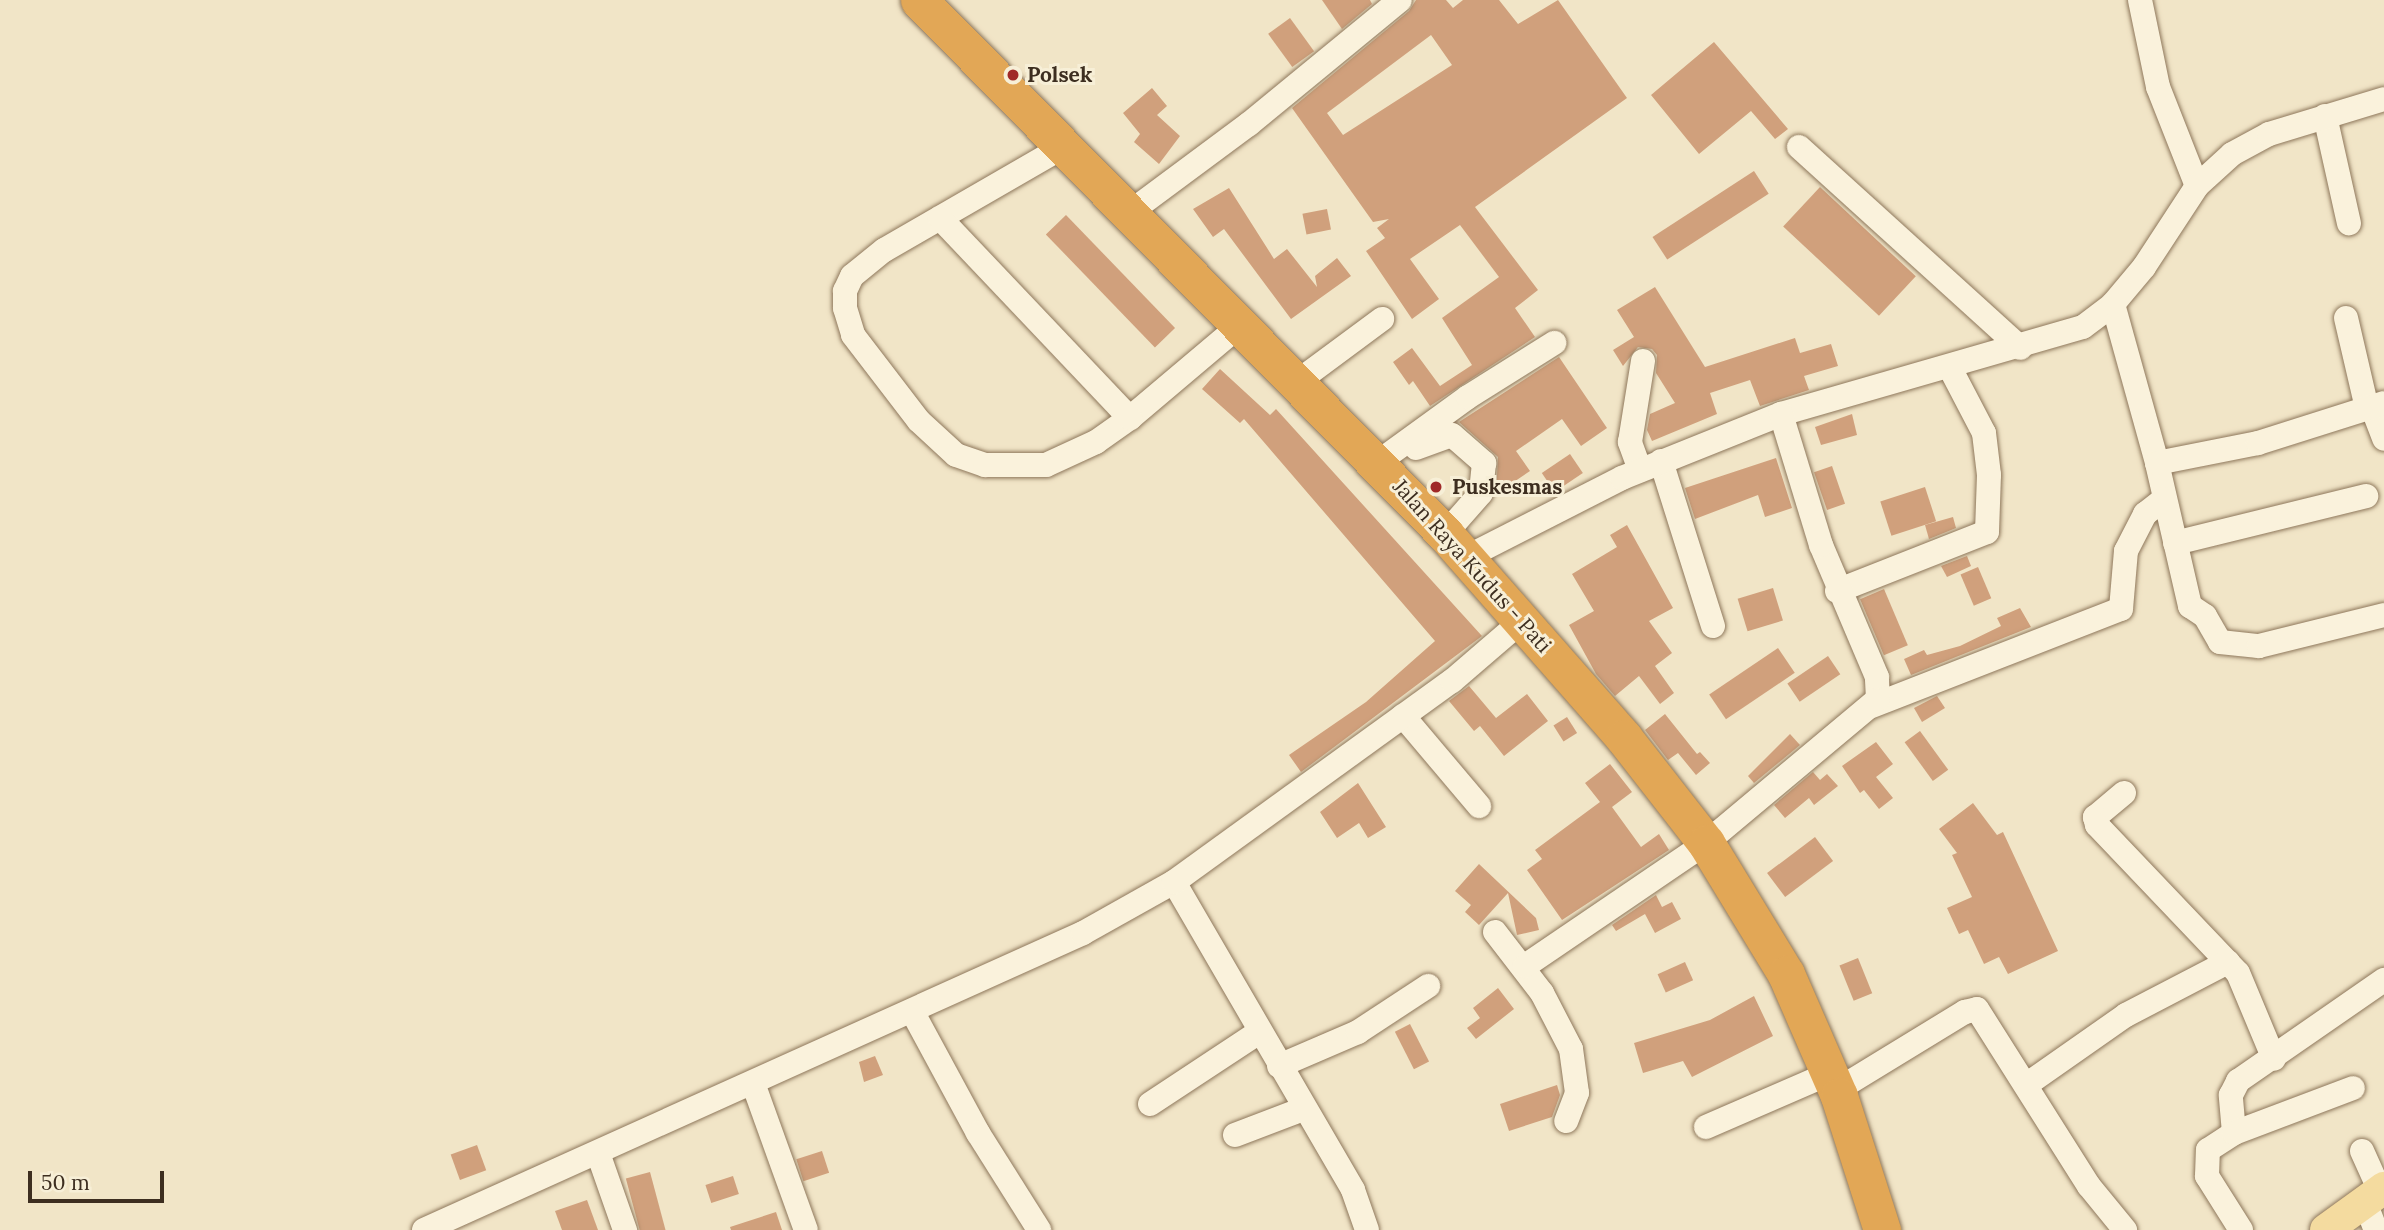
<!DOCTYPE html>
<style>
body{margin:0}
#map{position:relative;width:2384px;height:1230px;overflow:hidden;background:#f1e5c7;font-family:Lora,serif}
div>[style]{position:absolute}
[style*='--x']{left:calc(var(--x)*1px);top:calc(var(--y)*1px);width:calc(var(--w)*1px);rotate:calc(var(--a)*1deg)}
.building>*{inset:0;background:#d0a07c;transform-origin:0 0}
.roads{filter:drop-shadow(0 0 2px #8e775b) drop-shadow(0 0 2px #8e775b)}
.minor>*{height:24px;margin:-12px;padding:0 12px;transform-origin:12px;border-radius:12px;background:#faf2dc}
.major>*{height:32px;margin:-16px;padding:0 16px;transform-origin:16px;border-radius:16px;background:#f4db9f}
.highway>*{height:37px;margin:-18.5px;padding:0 18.5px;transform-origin:18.5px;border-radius:18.5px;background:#e2a756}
.dots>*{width:19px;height:19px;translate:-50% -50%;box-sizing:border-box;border:4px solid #f7efd7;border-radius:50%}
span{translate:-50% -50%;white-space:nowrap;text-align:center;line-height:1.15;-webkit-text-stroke:6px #f7efd7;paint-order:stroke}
.poi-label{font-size:21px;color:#3d2e20;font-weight:700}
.left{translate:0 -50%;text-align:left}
.street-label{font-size:21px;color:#3d2e20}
.scale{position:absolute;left:28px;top:1171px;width:136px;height:32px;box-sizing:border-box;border:4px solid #3d2e20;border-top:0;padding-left:9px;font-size:21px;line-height:24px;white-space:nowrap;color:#3d2e20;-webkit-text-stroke:5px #f7efd7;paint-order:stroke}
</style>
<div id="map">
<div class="building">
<i style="clip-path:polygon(1322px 0,1370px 0,1372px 4px,1342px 29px)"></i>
<i style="clip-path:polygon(evenodd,1416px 0,1446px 0,1453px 8px,1463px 0,1499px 0,1518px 24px,1558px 0,1627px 98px,1475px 207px,1538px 290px,1515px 308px,1535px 337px,1430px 406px,1413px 381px,1409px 385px,1393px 362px,1412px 348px,1440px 386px,1472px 365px,1442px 318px,1499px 277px,1460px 225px,1410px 259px,1439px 299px,1412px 319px,1366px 251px,1385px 238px,1377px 228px,1389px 219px,1373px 222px,1292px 108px,1409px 11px,1416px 0,1431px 35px,1452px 65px,1343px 135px,1327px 113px,1431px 35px)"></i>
<i style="left:1290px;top:18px;width:41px;height:27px;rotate:54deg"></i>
<i style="clip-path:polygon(1714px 42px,1788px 129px,1775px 139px,1751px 111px,1699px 154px,1651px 95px)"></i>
<i style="clip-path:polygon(1152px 88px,1167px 106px,1157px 115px,1180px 136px,1159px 164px,1134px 142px,1140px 134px,1123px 113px)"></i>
<i style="left:1754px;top:171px;width:27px;height:121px;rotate:57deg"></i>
<i style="left:1820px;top:187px;width:131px;height:54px;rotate:43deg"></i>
<i style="clip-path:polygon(1229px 188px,1274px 259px,1287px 249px,1317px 287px,1315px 276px,1337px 258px,1351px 276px,1291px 319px,1224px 229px,1213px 237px,1193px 209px)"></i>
<i style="left:1327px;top:209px;width:21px;height:25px;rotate:79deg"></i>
<i style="left:1066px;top:215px;width:157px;height:28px;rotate:46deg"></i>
<i style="clip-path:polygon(1655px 287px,1705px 367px,1795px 338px,1800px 353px,1831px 344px,1838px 366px,1804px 376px,1809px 390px,1760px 406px,1750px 380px,1710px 393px,1717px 414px,1652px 441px,1647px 430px,1650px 414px,1675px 403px,1656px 373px,1657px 355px,1652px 349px,1638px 347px,1623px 366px,1613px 350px,1634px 337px,1617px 310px)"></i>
<i style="clip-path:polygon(1559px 357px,1607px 428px,1581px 446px,1562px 419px,1516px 451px,1530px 471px,1496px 494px,1498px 457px,1459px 422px)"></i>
<i style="clip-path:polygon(1220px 369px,1270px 415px,1276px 409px,1482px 636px,1301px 772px,1289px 755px,1366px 702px,1435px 641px,1244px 419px,1240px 423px,1202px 389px)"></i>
<i style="clip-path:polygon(1852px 414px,1857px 435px,1821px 445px,1815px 427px)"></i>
<i style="left:1570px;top:454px;width:23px;height:34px;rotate:56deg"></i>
<i style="clip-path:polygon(1776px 458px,1792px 508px,1765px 517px,1758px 495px,1695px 519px,1685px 488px)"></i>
<i style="left:1832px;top:466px;width:40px;height:19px;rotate:71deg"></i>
<i style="left:1925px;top:487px;width:36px;height:47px;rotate:72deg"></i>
<i style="clip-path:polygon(1953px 517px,1956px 528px,1929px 539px,1925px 525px)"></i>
<i style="clip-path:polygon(1627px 525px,1673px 608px,1649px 621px,1672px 653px,1655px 666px,1674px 693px,1660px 704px,1639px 676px,1615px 696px,1596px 674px,1569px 625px,1594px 611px,1572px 574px,1617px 547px,1610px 535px)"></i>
<i style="clip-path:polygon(1967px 556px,1971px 566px,1947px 577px,1941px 566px)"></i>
<i style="left:1978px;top:567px;width:34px;height:19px;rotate:67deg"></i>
<i style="left:1773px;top:588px;width:34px;height:37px;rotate:73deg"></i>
<i style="left:1884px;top:589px;width:61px;height:26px;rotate:67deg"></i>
<i style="clip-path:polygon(2020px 608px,2031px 627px,1911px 675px,1904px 659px,1924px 650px,1927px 655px,1960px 646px,2001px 626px,1997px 618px)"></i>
<i style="left:1778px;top:648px;width:30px;height:83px;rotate:56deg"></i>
<i style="left:1828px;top:656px;width:22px;height:49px;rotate:56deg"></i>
<i style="clip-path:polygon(1469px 686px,1496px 718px,1527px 694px,1548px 721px,1504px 756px,1480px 726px,1474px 731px,1449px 701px)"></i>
<i style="clip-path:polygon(1937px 696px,1945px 708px,1922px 722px,1914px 708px)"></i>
<i style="clip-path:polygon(1665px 714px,1697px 754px,1700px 752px,1710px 763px,1696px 775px,1678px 753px,1668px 760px,1645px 730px)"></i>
<i style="left:1567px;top:717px;width:19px;height:16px;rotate:58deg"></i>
<i style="left:1920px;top:731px;width:48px;height:19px;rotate:54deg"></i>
<i style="clip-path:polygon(1790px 734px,1800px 745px,1754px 783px,1748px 776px)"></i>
<i style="clip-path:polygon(1876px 742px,1893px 764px,1876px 777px,1893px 798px,1879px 809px,1864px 790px,1860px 793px,1842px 766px)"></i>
<i style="clip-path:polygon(1610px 764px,1632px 792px,1612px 807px,1641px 847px,1659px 834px,1669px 850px,1562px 920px,1527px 870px,1542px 859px,1535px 850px,1600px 802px,1585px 783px)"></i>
<i style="clip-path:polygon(1813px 772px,1820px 780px,1827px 774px,1838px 786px,1814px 805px,1809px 798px,1785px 818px,1774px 805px)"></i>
<i style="clip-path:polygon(1358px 783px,1386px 827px,1368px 838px,1359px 823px,1337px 838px,1320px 812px)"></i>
<i style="clip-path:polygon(1973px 803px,1997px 835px,2003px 832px,2058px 951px,2008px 974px,1999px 957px,1984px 964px,1968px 930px,1959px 934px,1947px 908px,1972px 897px,1952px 855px,1957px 853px,1939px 829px)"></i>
<i style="left:1815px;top:837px;width:30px;height:60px;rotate:53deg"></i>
<i style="clip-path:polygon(1479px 864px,1536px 918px,1539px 930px,1517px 935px,1508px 893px,1479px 925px,1465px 912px,1471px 905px,1455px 891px)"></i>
<i style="clip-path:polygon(1656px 895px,1662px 907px,1672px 902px,1681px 919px,1655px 933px,1645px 914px,1616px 931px,1612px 925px)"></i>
<i style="left:1858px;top:958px;width:38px;height:20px;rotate:68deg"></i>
<i style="left:1685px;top:962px;width:20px;height:30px;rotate:66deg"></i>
<i style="clip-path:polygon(1498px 988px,1514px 1009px,1476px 1039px,1467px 1028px,1480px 1018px,1473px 1008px)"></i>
<i style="clip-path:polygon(1754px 996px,1773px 1036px,1692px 1077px,1683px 1061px,1643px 1073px,1634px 1043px,1710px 1020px)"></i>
<i style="left:1410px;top:1024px;width:42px;height:17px;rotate:63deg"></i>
<i style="clip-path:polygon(875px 1056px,883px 1075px,864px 1082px,859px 1062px)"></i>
<i style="clip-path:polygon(1557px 1085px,1560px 1095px,1552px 1117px,1509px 1131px,1500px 1104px)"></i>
<i style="left:477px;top:1145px;width:27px;height:28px;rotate:70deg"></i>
<i style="left:822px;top:1151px;width:23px;height:27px;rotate:72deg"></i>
<i style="left:650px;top:1172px;width:60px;height:25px;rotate:75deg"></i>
<i style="left:733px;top:1176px;width:19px;height:29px;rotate:72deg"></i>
<i style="clip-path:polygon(587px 1200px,598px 1230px,562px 1230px,555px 1211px)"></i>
<i style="clip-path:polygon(776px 1212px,782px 1230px,731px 1230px,730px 1227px)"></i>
</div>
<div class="roads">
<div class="minor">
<i style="--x:2140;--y:0;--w:89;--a:78.3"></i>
<i style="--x:2158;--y:87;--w:106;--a:68.5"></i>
<i style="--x:2325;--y:116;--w:110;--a:77.4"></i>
<i style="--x:1799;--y:147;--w:299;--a:42.2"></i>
<i style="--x:1061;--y:148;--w:204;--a:150"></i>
<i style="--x:884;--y:250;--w:41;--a:140.9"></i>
<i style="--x:852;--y:276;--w:17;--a:115"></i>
<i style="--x:845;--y:291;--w:17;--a:90"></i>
<i style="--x:845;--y:308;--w:28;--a:73"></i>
<i style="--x:853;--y:335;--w:108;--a:52.5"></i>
<i style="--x:919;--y:421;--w:50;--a:42.6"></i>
<i style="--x:956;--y:455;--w:31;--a:19"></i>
<i style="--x:985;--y:465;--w:61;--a:0"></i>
<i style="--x:1046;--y:465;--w:55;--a:-24.7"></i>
<i style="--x:1096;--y:442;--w:42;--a:-35.2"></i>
<i style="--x:1130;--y:418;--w:144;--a:-40.2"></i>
<i style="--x:1129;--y:213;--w:149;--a:-36.6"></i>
<i style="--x:1249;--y:124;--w:195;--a:-39.4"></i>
<i style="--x:940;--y:218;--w:276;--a:46.5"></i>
<i style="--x:2113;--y:304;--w:165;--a:74.5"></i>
<i style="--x:2157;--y:463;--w:147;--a:77"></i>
<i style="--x:2190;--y:606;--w:18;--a:34"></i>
<i style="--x:2205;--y:616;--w:30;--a:60"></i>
<i style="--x:2220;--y:642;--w:39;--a:6"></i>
<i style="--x:2259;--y:646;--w:129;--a:-13.9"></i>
<i style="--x:2346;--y:318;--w:92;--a:76.9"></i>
<i style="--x:1297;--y:382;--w:106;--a:-36.5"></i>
<i style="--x:2372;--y:407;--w:34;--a:69"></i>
<i style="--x:1416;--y:448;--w:38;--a:-20"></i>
<i style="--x:1452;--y:435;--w:43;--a:41.2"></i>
<i style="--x:1484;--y:463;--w:30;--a:96"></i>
<i style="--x:1481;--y:493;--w:55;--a:131.3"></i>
<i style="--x:1661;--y:461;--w:173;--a:72.5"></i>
<i style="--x:1377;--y:463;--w:112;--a:-36"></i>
<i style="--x:1468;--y:397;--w:102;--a:-32.1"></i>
<i style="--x:2157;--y:463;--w:103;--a:-11.2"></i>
<i style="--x:2258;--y:443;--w:132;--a:-17.6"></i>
<i style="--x:1640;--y:470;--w:30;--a:-110"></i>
<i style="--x:1630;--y:442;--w:82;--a:-80.9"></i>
<i style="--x:2175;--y:543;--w:197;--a:-13.8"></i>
<i style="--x:1467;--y:557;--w:174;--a:-27"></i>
<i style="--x:1622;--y:478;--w:171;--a:-21.9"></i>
<i style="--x:1781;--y:414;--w:314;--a:-16.1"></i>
<i style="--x:2083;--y:327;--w:38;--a:-37"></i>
<i style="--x:2113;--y:304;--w:48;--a:-50"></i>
<i style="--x:2144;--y:267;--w:97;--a:-56.8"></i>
<i style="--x:2197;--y:186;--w:47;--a:-42.4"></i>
<i style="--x:2232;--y:154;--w:42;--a:-28.4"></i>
<i style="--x:2269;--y:134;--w:120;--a:-16.9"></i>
<i style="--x:1837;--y:591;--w:161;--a:-21.5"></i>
<i style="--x:1987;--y:532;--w:57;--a:-88"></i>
<i style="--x:1989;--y:475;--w:42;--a:-96.8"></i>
<i style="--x:1984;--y:433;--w:73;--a:-117.6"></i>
<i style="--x:1872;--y:706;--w:267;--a:-21.3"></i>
<i style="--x:2121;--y:609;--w:58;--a:-85.1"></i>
<i style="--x:2126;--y:551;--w:42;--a:-62.8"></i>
<i style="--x:2145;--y:514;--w:24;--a:-38"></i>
<i style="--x:1403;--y:716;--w:118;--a:49.8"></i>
<i style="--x:2124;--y:793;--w:38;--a:140"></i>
<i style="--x:2095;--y:817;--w:8;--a:76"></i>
<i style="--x:2097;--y:825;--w:204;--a:46.4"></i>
<i style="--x:2238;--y:973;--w:93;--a:67.3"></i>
<i style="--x:1174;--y:882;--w:356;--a:59.8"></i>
<i style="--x:1353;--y:1190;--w:42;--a:70.7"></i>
<i style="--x:1495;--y:932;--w:77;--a:52.4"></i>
<i style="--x:1542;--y:993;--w:63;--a:62.6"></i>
<i style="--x:1571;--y:1049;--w:44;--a:82.2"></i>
<i style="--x:1577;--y:1093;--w:30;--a:111"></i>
<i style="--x:1525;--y:966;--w:219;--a:-34.2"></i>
<i style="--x:1706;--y:843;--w:224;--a:-39.9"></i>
<i style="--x:1878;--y:699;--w:22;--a:-93"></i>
<i style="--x:1877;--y:677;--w:143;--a:-113"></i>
<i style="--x:1821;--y:545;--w:137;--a:-107"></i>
<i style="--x:912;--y:1011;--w:139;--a:61.6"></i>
<i style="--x:978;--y:1133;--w:115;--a:57.8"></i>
<i style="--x:1279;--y:1066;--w:86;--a:-23.3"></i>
<i style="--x:1358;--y:1032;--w:84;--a:-33.3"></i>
<i style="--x:753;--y:1083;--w:156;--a:70.2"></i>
<i style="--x:2026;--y:1085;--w:122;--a:-35"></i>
<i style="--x:2126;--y:1015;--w:115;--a:-27.5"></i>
<i style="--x:1837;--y:1090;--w:150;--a:-31.4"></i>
<i style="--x:1965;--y:1012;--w:12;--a:-14"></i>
<i style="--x:1977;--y:1009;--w:209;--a:57.7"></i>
<i style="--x:2089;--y:1186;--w:57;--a:50.7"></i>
<i style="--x:1150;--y:1104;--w:131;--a:-33.4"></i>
<i style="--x:1706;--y:1127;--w:135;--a:-23.5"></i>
<i style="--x:2234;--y:1133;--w:38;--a:-95"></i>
<i style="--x:2231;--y:1095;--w:16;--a:-63"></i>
<i style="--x:2238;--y:1081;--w:178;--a:-34.7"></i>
<i style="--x:1235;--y:1135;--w:73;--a:-20.9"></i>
<i style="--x:2362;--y:1151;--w:44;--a:65.8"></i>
<i style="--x:598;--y:1153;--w:82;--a:70.7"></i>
<i style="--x:2365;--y:1202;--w:30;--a:69"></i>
<i style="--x:424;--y:1230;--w:723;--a:-24.26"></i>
<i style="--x:1083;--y:933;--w:104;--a:-29.3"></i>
<i style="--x:1174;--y:882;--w:343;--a:-35.9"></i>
<i style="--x:1452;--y:681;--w:94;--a:-40.7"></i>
<i style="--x:2241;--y:1230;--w:64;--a:-122.2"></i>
<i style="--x:2207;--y:1176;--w:26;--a:-88"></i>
<i style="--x:2208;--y:1150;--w:31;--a:-33"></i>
<i style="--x:2234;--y:1133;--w:127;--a:-20.7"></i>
</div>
<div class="major">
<i style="--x:2326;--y:1230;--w:72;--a:-35.9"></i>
</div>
<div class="highway">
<i style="--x:919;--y:0;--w:750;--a:45.43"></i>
<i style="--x:1445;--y:534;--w:271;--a:48.7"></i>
<i style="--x:1624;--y:738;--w:133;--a:52"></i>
<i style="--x:1706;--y:843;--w:153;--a:58.6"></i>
<i style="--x:1786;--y:974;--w:133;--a:66.5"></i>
<i style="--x:1839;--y:1096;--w:141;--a:72.2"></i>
</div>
</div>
<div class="dots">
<i style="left:1013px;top:75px;background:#a02928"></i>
<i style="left:1436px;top:487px;background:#a02928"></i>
</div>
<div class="poi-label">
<span class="left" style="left:1027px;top:75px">Polsek</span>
<span class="left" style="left:1452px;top:487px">Puskesmas</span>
</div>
<div class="street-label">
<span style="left:1472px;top:566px;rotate:48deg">Jalan Raya Kudus - Pati</span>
</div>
<div class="scale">50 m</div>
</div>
